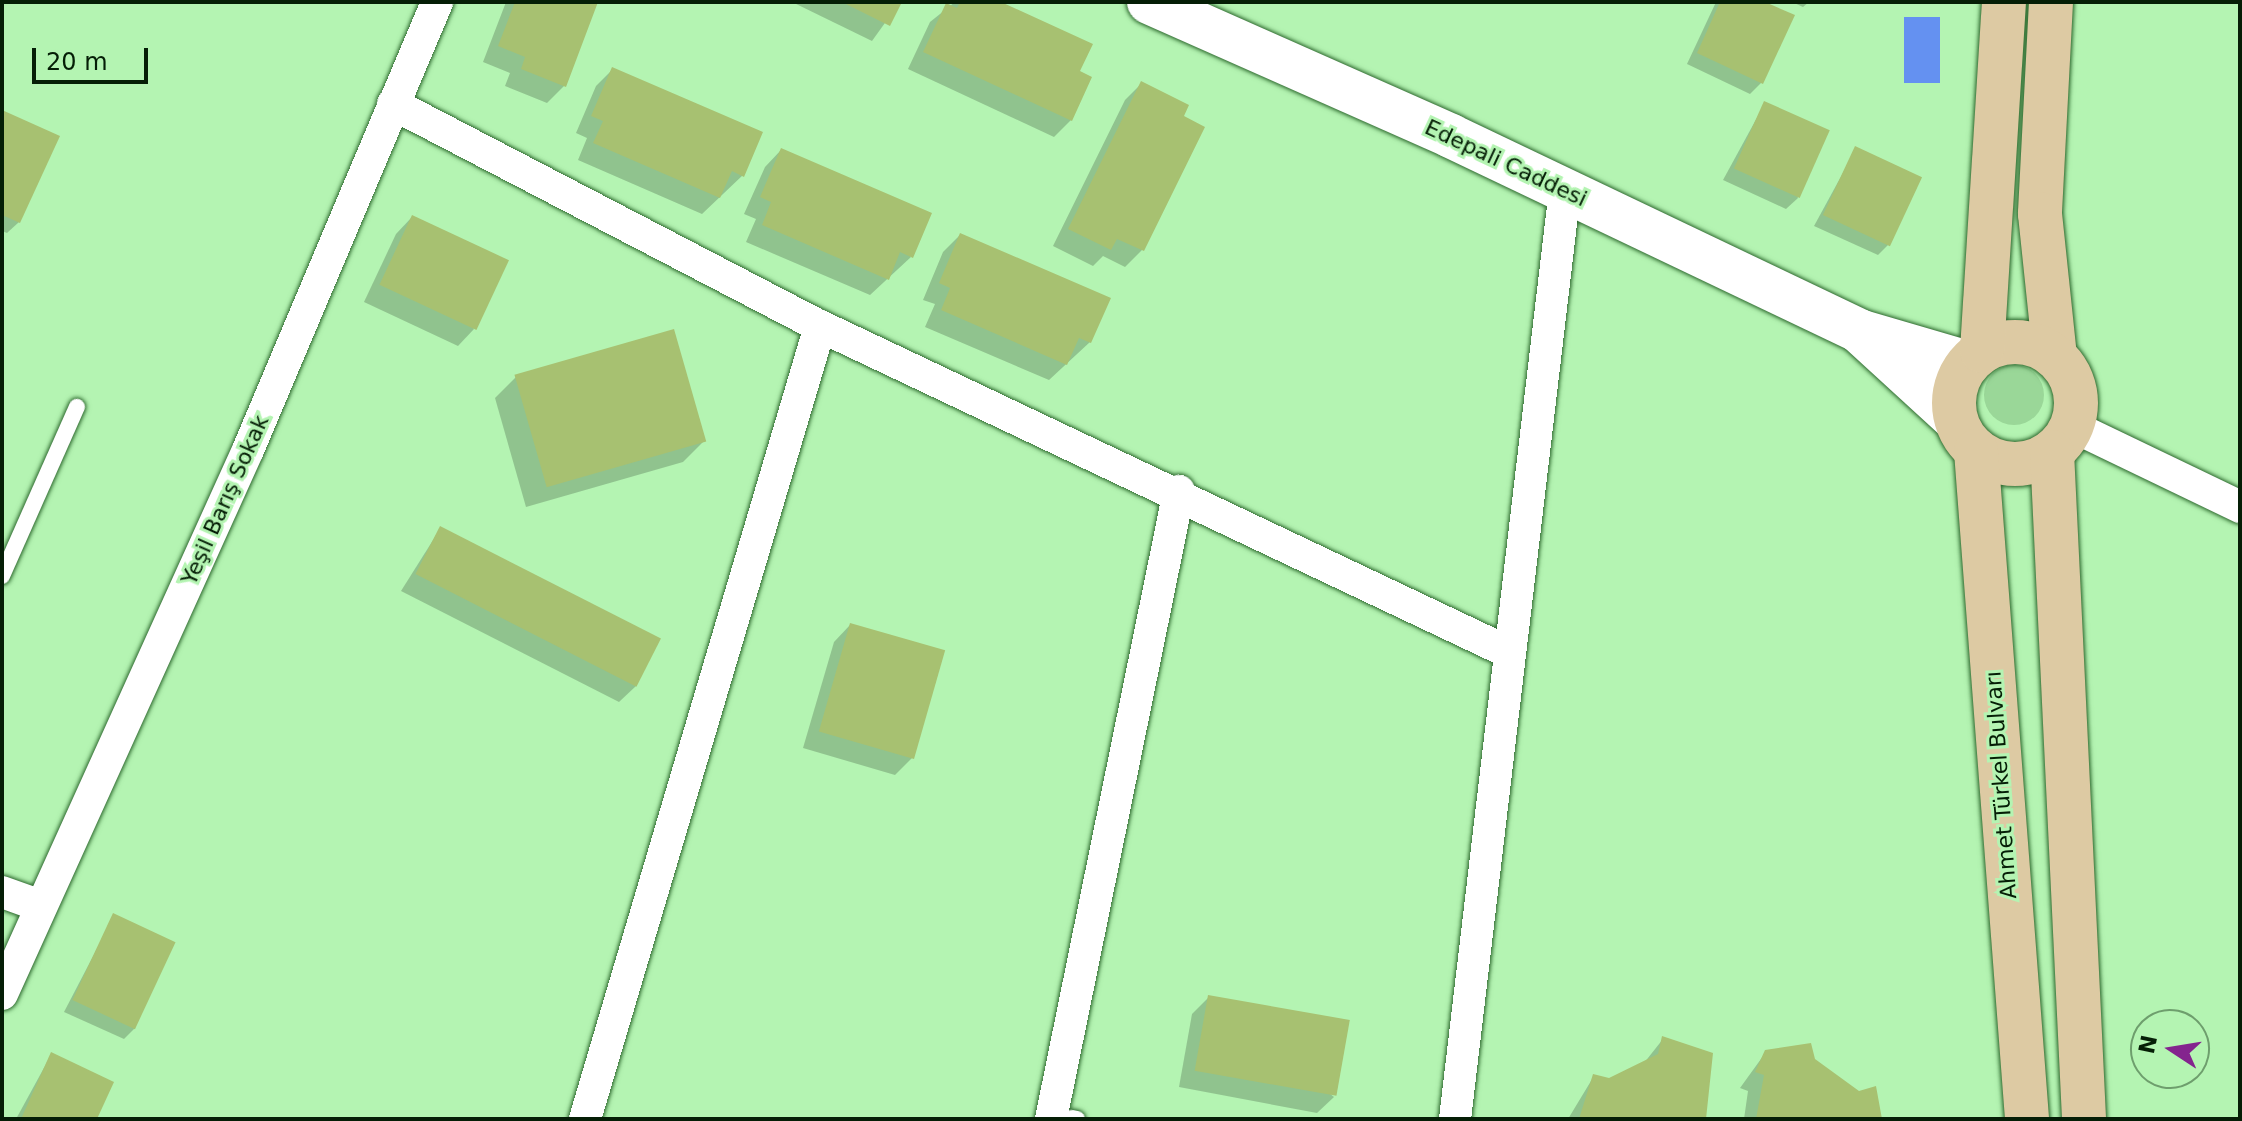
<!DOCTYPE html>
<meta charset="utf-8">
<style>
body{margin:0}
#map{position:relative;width:2242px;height:1121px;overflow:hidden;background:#b4f4b2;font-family:"DejaVu Sans",sans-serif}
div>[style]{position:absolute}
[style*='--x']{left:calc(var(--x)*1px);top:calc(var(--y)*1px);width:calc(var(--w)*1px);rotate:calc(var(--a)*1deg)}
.green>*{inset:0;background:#9ad798}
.round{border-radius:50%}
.water>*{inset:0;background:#6491f1;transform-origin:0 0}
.shadow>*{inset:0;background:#0003}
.building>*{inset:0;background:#a7c171;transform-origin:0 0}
.roads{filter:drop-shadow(0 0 2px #2d692e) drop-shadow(0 0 2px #2d692e)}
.lane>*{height:16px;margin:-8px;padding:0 8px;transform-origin:8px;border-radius:8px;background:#fff}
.street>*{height:32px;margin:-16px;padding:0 16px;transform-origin:16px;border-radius:16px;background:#fff}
.secondary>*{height:44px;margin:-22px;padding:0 22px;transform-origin:22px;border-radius:22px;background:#fff}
.primary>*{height:44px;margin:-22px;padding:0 22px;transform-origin:22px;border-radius:22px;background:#ddcaa3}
.primary>.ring{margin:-22px;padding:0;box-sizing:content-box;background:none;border:44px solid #ddcaa3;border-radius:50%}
span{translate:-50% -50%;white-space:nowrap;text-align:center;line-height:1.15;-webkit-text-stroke:6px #b4f4b2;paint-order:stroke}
.street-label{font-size:22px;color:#051e06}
.frame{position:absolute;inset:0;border:4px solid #051e06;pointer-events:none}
.north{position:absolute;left:2130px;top:1009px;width:80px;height:80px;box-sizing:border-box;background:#b4f4b2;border:2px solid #6e9e6d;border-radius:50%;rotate:282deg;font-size:22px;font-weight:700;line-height:32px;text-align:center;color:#051e06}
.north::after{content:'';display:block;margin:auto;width:28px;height:36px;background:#84248e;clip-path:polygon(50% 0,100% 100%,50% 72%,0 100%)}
.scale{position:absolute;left:32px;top:48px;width:116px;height:36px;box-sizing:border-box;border:4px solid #051e06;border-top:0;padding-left:10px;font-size:24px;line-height:28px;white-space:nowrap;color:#051e06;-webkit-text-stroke:6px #b4f4b2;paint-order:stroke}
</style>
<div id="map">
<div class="green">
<i class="round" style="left:1984px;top:365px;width:60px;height:60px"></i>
</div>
<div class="water">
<i style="left:1904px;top:17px;width:36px;height:66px"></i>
</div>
<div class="shadow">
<i style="clip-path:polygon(506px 2px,596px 2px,564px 86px,547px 103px,505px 86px,510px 73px,483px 62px)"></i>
<i style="clip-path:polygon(792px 2px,900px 2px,872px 41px)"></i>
<i style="clip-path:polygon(955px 2px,996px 2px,1078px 72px,1071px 120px,1054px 137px,908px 69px,930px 22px)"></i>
<i style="clip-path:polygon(1716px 2px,1760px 2px,1761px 83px,1750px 94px,1687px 64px)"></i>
<i style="clip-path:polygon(1792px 2px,1809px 2px,1803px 7px)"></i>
<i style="clip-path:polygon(613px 69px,743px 175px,702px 214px,578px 160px,587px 138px,576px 133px,596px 86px)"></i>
<i style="clip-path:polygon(1141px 84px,1142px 250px,1125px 267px,1103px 256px,1093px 266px,1053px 246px,1125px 100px)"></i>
<i style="clip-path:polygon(1765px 103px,1798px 198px,1786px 209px,1723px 180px)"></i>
<i style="clip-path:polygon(2px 112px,19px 222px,7px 233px,2px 231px)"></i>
<i style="clip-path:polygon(1856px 149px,1889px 244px,1878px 255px,1814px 226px)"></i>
<i style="clip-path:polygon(781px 150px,911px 257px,870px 295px,746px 242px,756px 219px,744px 214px,765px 167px)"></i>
<i style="clip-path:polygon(412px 217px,474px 329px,458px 346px,364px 302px,396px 234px)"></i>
<i style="clip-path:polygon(960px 235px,1090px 342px,1049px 380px,925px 327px,935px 304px,923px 300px,943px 252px)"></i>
<i style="clip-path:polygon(516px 377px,704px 441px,683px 462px,526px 507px,495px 398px)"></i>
<i style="clip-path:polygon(440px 529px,636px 686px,619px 702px,401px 591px)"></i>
<i style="clip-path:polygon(850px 625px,912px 758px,895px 775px,803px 748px,834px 642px)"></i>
<i style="clip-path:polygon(114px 916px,135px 1028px,124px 1039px,64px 1012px)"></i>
<i style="clip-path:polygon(1209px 997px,1334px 1097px,1317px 1113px,1179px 1087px,1192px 1014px)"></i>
<i style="clip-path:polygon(1663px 1039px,1704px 1119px,1568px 1119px,1594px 1076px,1609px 1080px,1644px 1063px)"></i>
<i style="clip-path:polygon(1766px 1052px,1813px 1060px,1880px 1119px,1744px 1119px,1748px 1091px,1740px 1088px)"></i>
<i style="clip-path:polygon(51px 1055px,95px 1119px,16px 1119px)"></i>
</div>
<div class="building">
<i style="clip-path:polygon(515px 2px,598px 2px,566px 87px,521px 69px,525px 57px,498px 46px)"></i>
<i style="clip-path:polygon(842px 2px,902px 2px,890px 26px)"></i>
<i style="clip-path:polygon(960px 2px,1001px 2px,1093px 44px,1080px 71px,1092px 77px,1072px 121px,923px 52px,946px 3px,957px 8px)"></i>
<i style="clip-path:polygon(1720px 2px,1765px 2px,1795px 15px,1763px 84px,1697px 53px)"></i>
<i style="clip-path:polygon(612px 67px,763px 132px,744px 177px,732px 171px,720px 198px,593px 143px,603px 121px,591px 116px)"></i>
<i style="clip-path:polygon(1141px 81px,1189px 105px,1184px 116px,1205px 127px,1144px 251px,1117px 239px,1111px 250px,1068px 229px)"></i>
<i style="left:1764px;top:101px;width:72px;height:74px;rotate:24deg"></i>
<i style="clip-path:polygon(2px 110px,60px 136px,20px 223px,2px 215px)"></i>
<i style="left:1855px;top:146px;width:74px;height:76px;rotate:25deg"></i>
<i style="clip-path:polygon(781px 148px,932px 213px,913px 258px,900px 252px,889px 280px,762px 225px,771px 202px,760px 197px)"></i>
<i style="left:412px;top:215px;width:107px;height:77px;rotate:25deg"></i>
<i style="clip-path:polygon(960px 233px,1111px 298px,1091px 343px,1079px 338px,1067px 365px,941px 310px,950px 288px,939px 283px)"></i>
<i style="left:674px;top:329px;width:117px;height:166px;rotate:74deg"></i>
<i style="left:440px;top:526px;width:248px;height:54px;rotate:27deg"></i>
<i style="left:850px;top:623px;width:99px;height:113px;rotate:16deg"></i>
<i style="left:113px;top:913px;width:69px;height:96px;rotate:25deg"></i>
<i style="left:1208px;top:995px;width:144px;height:77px;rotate:10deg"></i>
<i style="clip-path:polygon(1662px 1036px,1713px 1053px,1706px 1119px,1579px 1119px,1593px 1074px,1609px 1078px,1658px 1054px)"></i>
<i style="clip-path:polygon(1811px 1043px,1815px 1059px,1859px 1091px,1876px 1086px,1882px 1119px,1756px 1119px,1764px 1075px,1755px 1072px,1765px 1050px)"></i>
<i style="clip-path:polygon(51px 1052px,114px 1082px,97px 1119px,21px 1119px)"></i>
</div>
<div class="roads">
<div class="lane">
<i style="--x:2;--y:576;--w:185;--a:-66.1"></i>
<i style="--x:1072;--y:1118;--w:5;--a:11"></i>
</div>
<div class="street">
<i style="--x:393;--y:104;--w:481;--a:27.5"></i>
<i style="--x:820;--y:326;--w:761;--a:25.35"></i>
<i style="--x:2072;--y:426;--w:187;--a:25.7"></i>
<i style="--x:2;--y:892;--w:41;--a:19.7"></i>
<i style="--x:2;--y:994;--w:597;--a:-65.67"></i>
<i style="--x:248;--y:450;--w:486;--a:-67.1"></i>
<i style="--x:585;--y:1119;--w:827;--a:-73.49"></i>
<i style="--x:1051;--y:1119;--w:641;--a:-78.48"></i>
<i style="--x:1455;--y:1119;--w:935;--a:-83.25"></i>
</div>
<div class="secondary">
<i style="--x:1149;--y:2;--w:330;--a:23.9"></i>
<i style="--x:1451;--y:136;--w:452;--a:25.5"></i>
<i style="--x:1955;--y:419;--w:130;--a:-137.5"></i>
<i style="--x:1859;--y:331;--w:114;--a:16.4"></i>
</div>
<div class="primary">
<i style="--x:2051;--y:2;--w:212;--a:93"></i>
<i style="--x:2040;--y:214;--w:143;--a:84"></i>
<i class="ring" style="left:1954px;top:342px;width:78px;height:78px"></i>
<i style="--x:1982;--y:351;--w:350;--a:-86.4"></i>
<i style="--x:1976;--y:451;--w:670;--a:85.63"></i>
<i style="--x:2052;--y:452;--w:668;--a:87.25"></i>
</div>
</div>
<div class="street-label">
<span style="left:1506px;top:163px;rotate:25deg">Edepali Caddesi</span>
<span style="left:225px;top:500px;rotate:-66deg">Yeşil Barış Sokak</span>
<span style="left:2001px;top:785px;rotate:-94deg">Ahmet Türkel Bulvarı</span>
</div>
<div class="frame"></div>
<div class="north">N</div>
<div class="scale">20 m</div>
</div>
